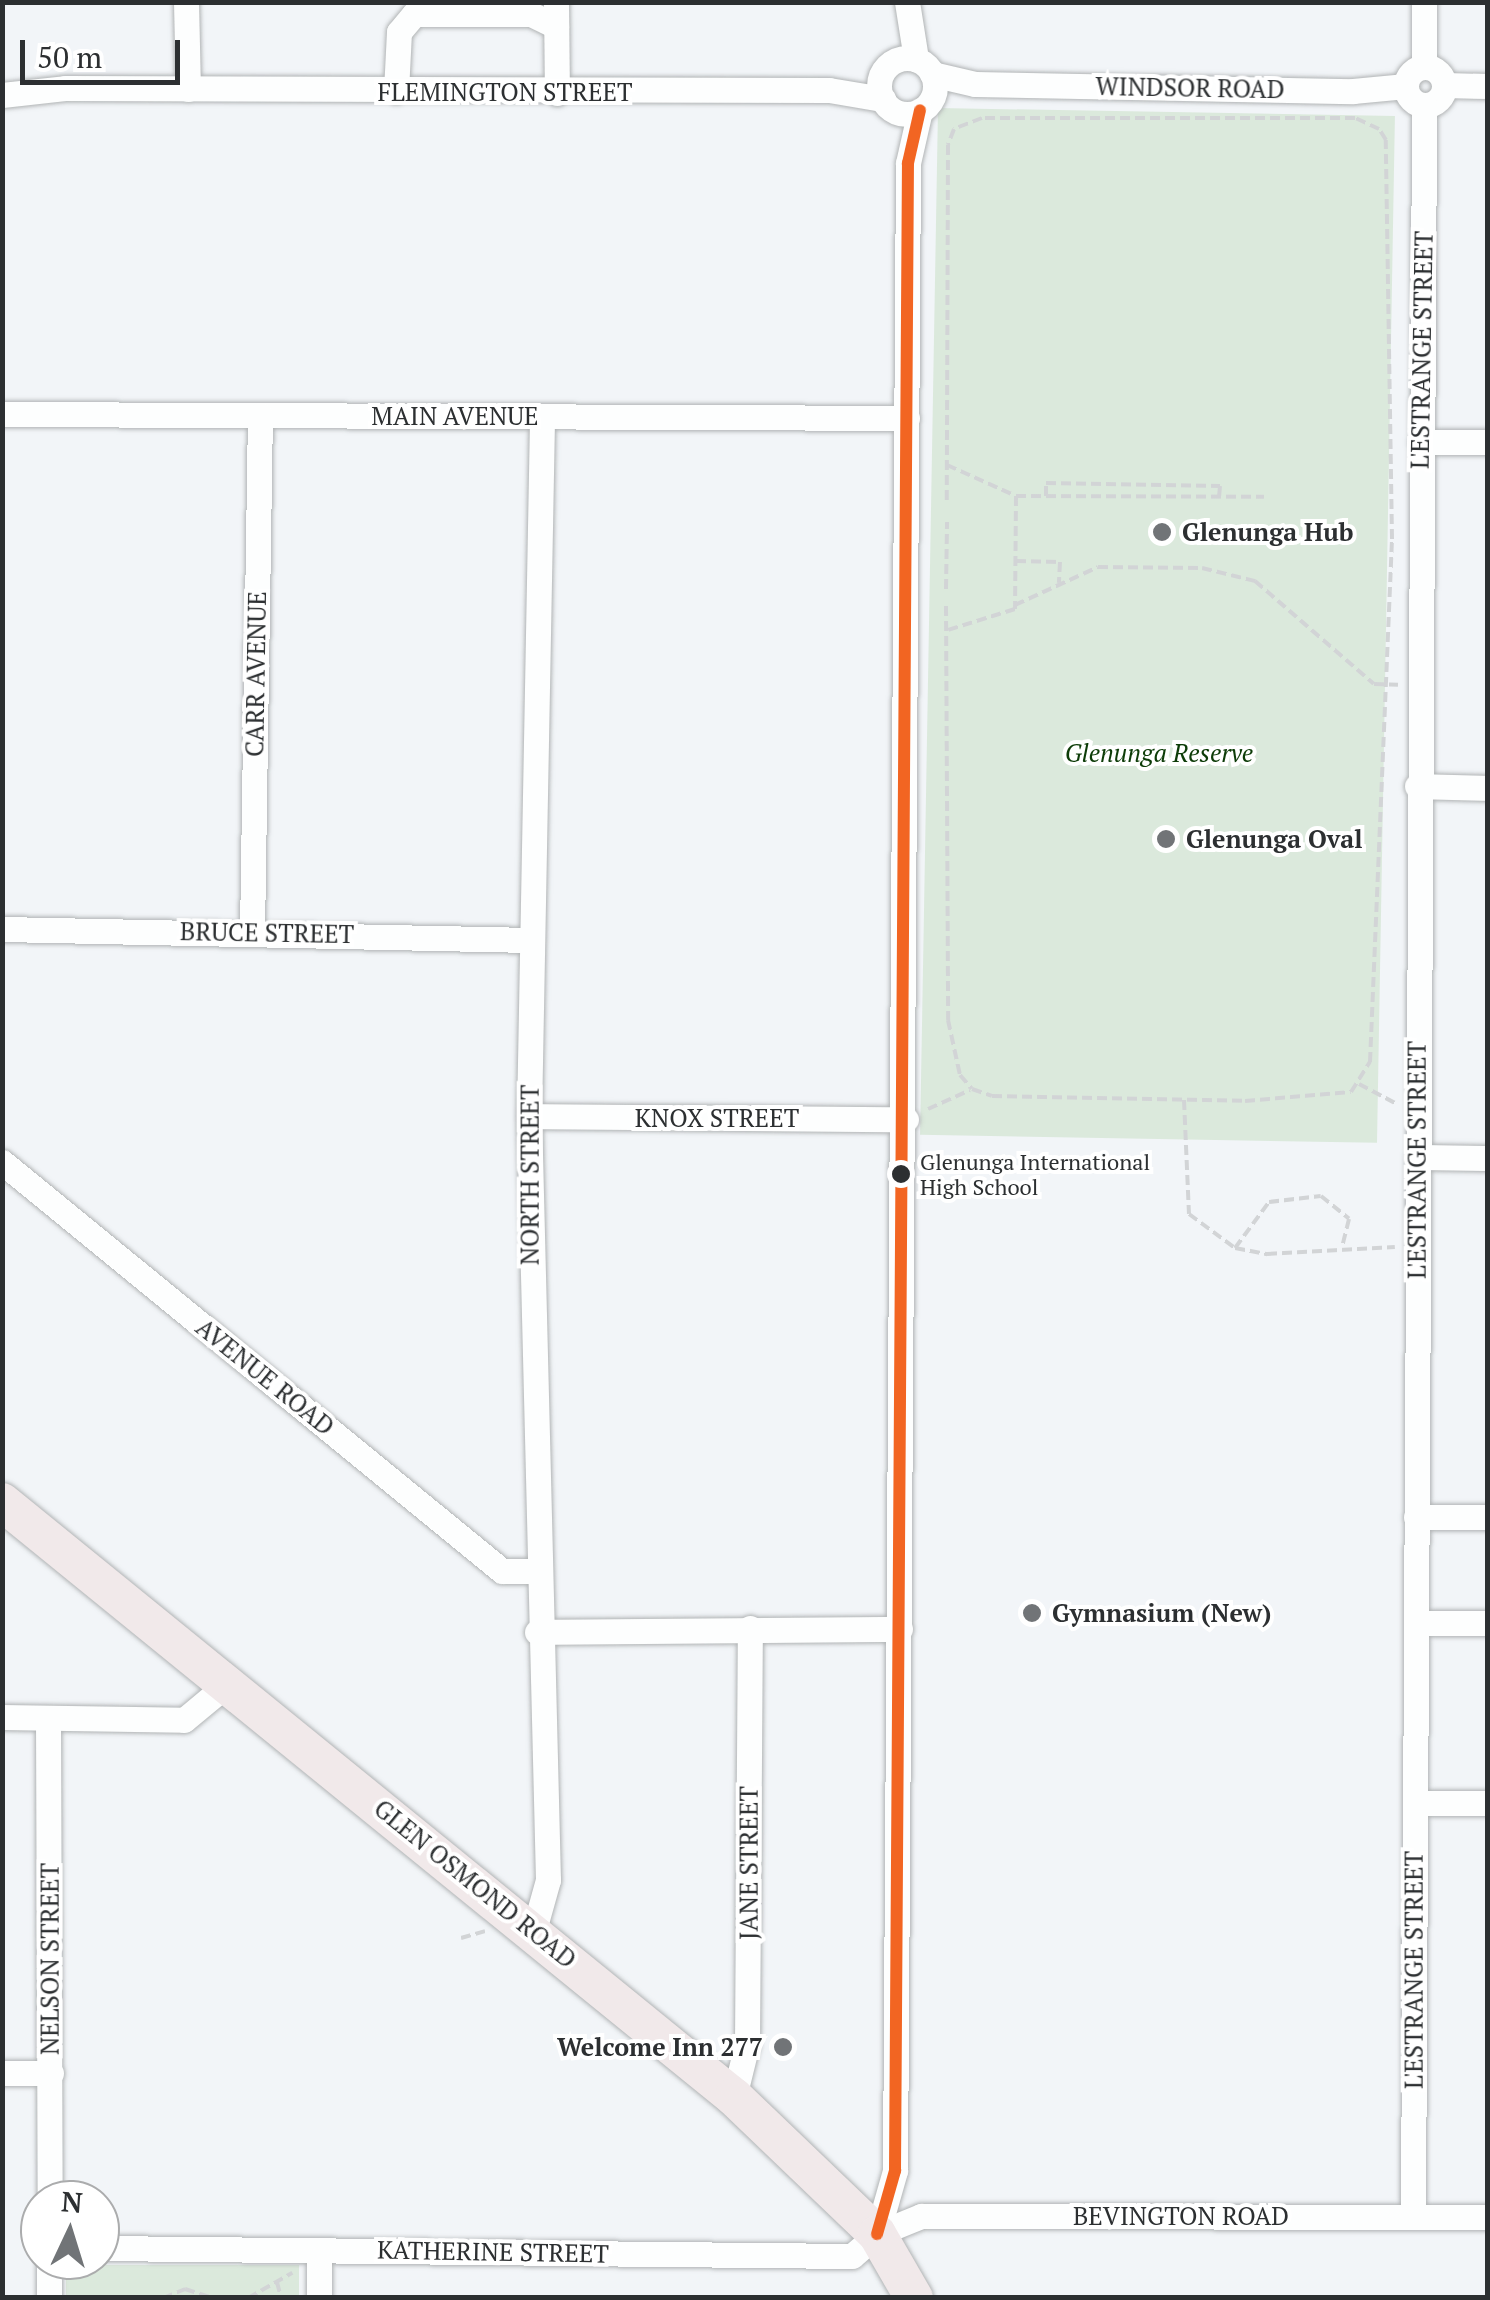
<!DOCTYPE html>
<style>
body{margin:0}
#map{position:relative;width:1490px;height:2300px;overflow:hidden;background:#f2f5f8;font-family:"PT Serif",serif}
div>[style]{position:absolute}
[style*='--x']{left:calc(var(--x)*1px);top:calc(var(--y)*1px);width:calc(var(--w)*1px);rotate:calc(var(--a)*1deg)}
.green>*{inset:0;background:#dbe9dc;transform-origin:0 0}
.path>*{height:4px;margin-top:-2px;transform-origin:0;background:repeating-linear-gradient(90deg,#d2d4d6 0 10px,transparent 0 15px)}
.roads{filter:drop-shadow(0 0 2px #b1b4b5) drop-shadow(0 0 2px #b1b4b5)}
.minor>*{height:25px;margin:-12.5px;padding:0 12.5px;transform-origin:12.5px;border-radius:12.5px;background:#fdfefe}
.minor>.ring{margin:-12.5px;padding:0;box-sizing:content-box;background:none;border:25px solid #fdfefe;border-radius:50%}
.highway>*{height:38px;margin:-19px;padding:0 19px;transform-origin:19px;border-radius:19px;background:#f1e9ea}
.bus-1>*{height:12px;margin:-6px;padding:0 6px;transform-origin:6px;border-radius:6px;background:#f26522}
.dots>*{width:28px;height:28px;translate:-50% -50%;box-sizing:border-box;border:5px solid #fff;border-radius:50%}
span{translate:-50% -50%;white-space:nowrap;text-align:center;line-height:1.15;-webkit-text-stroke:8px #fff;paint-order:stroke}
.bus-label{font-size:22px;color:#2c2f31}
.left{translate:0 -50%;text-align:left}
.street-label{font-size:25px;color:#2c2f31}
.poi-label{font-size:25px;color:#2c2f31;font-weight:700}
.right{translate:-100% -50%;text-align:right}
.park-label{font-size:25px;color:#0d3c08;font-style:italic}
.frame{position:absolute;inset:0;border:5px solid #2c2f31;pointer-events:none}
.north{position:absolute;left:20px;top:2180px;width:100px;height:100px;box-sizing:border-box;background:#fff;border:2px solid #abacad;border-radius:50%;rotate:4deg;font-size:28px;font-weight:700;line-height:40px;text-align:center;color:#2c2f31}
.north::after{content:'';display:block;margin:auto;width:35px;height:45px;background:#717477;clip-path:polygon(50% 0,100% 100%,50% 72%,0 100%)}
.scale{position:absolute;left:20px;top:40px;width:160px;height:45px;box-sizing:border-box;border:5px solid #2c2f31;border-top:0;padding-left:12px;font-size:30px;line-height:35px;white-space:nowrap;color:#2c2f31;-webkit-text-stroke:8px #fff;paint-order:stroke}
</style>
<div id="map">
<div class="green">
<i style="left:938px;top:108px;width:457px;height:1027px;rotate:1deg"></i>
<i style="left:66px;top:2265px;width:233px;height:32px"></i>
</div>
<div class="path">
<i style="--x:947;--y:465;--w:76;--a:24.2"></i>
<i style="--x:1016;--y:496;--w:113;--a:90.5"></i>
<i style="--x:1015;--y:609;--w:70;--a:162.6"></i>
<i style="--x:1016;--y:496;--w:248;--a:0.2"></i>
<i style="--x:1046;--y:496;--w:13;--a:-90"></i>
<i style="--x:1046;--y:483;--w:174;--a:1"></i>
<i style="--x:1220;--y:486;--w:11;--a:95"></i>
<i style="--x:1016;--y:561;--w:44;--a:1.3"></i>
<i style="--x:1060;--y:562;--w:21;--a:93"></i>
<i style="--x:946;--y:589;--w:67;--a:-89.1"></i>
<i style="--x:1015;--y:605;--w:91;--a:-24.6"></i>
<i style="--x:1098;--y:567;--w:104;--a:0.6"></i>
<i style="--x:1202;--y:568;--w:55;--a:13.8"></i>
<i style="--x:1255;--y:581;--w:157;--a:40.9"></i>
<i style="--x:1374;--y:684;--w:24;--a:2"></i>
<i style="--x:946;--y:606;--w:414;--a:89.7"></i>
<i style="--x:948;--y:1020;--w:56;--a:77.7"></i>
<i style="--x:960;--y:1075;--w:18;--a:49"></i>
<i style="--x:972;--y:1089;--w:21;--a:19"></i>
<i style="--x:992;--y:1096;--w:253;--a:1.1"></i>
<i style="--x:1245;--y:1101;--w:106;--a:-4.9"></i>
<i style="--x:1351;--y:1092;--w:36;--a:-58"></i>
<i style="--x:1370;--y:1062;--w:523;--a:-87.59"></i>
<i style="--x:1392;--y:539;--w:399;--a:-90.9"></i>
<i style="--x:1386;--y:140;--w:13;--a:-122"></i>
<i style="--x:1379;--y:129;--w:26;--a:-155"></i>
<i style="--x:1355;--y:118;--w:373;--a:180"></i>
<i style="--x:982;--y:118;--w:30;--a:159"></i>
<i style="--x:954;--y:129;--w:17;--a:111"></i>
<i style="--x:948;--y:145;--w:357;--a:90.2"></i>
<i style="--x:1359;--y:1084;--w:41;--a:27.8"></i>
<i style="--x:1184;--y:1100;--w:114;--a:87.5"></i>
<i style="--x:1189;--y:1214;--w:57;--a:36.5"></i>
<i style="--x:1235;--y:1248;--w:57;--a:-53.5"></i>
<i style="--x:1269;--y:1202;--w:52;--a:-6.6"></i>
<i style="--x:1321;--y:1196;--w:36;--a:39"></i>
<i style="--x:1349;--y:1219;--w:29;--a:104"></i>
<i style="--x:928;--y:1109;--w:46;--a:-24.3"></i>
<i style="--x:1235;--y:1248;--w:33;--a:11"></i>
<i style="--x:1267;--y:1254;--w:128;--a:-3.1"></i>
<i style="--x:461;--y:1938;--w:25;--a:-16"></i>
<i style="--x:277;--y:2282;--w:16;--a:76"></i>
<i style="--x:163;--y:2298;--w:24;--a:-22"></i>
<i style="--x:185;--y:2289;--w:28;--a:18"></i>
<i style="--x:248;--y:2298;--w:51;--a:-29.6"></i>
</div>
<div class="roads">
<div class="minor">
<i style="--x:186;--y:2;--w:87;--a:88.7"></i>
<i style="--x:556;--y:2;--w:91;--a:89.4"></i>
<i style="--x:907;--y:2;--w:58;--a:81"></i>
<i class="ring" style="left:879px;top:58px;width:31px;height:31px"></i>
<i style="--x:1424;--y:66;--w:64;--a:-90"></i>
<i class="ring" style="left:1406px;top:67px;width:13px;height:13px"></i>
<i style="--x:932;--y:74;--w:44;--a:13.1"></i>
<i style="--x:975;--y:84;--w:378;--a:1.1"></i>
<i style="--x:1353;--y:91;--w:53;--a:-5.4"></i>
<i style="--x:1444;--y:85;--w:44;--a:1.3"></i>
<i style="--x:396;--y:91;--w:59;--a:-87.1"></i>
<i style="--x:399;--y:32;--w:23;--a:-50"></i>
<i style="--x:414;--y:14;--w:117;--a:0"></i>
<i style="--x:531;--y:14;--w:28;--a:26"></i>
<i style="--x:2;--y:95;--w:63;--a:-6.3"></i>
<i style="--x:65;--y:88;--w:764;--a:0.15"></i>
<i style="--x:829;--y:90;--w:55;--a:9.5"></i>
<i style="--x:2;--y:414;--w:905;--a:0.25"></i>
<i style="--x:1421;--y:442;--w:67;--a:0"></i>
<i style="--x:1417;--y:786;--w:71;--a:1.6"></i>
<i style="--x:2;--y:929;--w:529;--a:1.19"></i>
<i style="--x:252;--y:933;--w:518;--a:-89.12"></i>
<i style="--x:529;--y:1116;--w:377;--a:0.5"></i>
<i style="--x:1418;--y:1157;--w:70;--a:0.8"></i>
<i style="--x:2;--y:1162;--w:646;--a:39.28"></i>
<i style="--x:502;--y:1571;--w:33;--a:0"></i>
<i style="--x:1416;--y:1517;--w:72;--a:0"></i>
<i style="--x:1416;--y:1623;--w:72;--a:0"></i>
<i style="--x:537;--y:1632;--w:363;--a:-0.5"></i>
<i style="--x:2;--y:1717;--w:182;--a:0.9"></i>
<i style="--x:184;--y:1720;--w:55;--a:-39.8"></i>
<i style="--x:48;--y:1718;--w:482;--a:89.8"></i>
<i style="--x:1415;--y:1803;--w:73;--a:0"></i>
<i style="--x:534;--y:1930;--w:52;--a:-74.4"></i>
<i style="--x:548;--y:1880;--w:764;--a:-91.42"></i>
<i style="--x:529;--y:1116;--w:699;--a:-88.93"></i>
<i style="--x:2;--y:2073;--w:49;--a:0"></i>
<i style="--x:734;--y:2097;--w:55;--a:-76.2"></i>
<i style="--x:747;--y:2044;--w:416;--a:-89.6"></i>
<i style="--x:1413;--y:2216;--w:2111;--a:-89.7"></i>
<i style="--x:877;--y:2234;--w:66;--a:-74.1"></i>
<i style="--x:895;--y:2171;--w:2008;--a:-89.63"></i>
<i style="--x:908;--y:163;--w:54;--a:-77.2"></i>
<i style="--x:100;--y:2248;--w:752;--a:0.61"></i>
<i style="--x:852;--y:2256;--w:33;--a:-41"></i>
<i style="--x:877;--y:2234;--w:48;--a:-22.2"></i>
<i style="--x:921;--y:2216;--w:567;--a:0.1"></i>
<i style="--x:319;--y:2251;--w:47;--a:90"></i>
<i style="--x:49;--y:2298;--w:38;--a:-90"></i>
</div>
<div class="highway">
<i style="--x:2;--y:1502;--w:943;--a:39.11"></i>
<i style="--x:734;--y:2097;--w:198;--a:43.8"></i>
<i style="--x:877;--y:2234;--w:74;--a:60"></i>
</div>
</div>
<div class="bus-1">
<i style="--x:877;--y:2234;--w:66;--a:-74.1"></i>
<i style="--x:895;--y:2171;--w:2008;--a:-89.63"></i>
<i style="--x:908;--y:163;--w:54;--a:-77.2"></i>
</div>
<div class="dots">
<i style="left:1162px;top:532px;background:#717477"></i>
<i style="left:1166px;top:839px;background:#717477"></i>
<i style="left:901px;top:1174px;background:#2c2f31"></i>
<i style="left:1032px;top:1613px;background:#717477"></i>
<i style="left:783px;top:2047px;background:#717477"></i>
</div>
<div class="bus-label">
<span class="left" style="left:920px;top:1174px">Glenunga International<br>High School</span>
</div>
<div class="street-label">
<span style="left:1190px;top:88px;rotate:1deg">WINDSOR ROAD</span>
<span style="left:505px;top:92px">FLEMINGTON STREET</span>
<span style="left:1422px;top:350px;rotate:-89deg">L'ESTRANGE STREET</span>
<span style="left:455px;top:416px">MAIN AVENUE</span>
<span style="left:256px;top:674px;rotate:-89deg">CARR AVENUE</span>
<span style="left:267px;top:933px;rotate:1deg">BRUCE STREET</span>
<span style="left:717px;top:1118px">KNOX STREET</span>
<span style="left:1417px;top:1160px;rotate:-90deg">L'ESTRANGE STREET</span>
<span style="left:530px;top:1175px;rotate:-90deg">NORTH STREET</span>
<span style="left:265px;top:1377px;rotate:39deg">AVENUE ROAD</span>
<span style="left:749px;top:1863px;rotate:-90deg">JANE STREET</span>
<span style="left:475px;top:1884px;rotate:39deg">GLEN OSMOND ROAD</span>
<span style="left:50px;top:1959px;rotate:-90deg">NELSON STREET</span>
<span style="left:1414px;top:1970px;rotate:-90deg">L'ESTRANGE STREET</span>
<span style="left:1181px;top:2216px">BEVINGTON ROAD</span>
<span style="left:493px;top:2252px;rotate:1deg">KATHERINE STREET</span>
</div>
<div class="poi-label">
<span class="left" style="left:1182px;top:532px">Glenunga Hub</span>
<span class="left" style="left:1186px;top:839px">Glenunga Oval</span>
<span class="left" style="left:1052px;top:1613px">Gymnasium (New)</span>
<span class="right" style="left:763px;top:2047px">Welcome Inn 277</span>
</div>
<div class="park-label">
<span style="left:1159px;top:753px">Glenunga Reserve</span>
</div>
<div class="frame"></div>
<div class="north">N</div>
<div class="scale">50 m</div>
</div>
